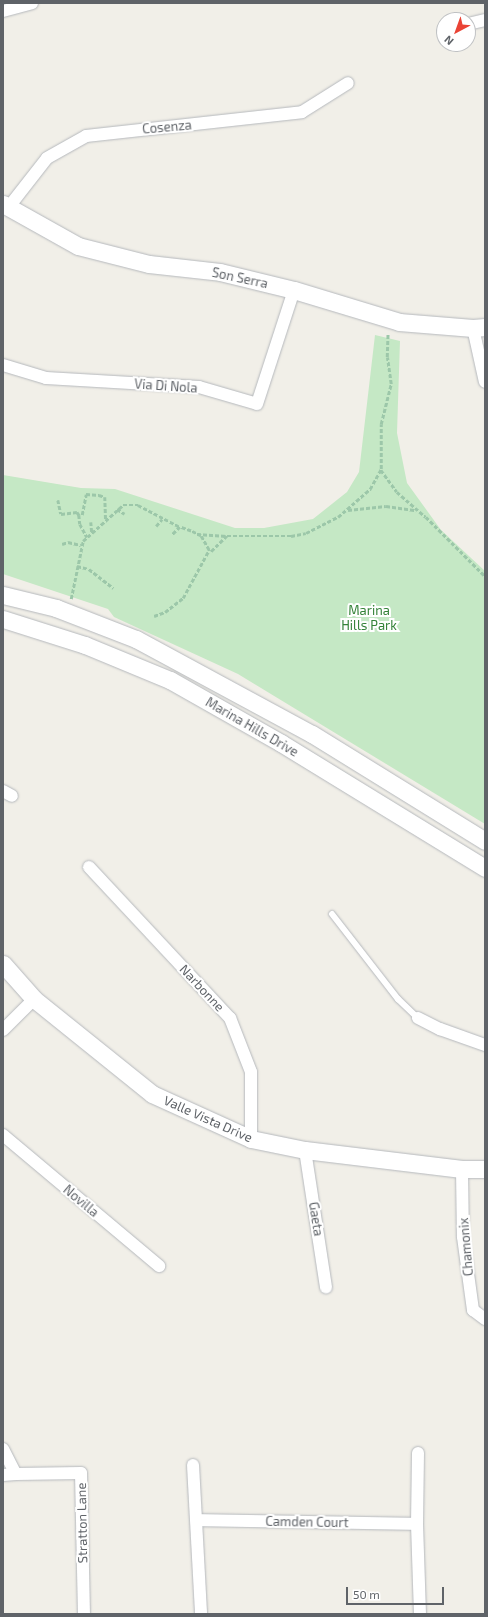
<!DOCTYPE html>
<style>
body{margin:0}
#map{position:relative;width:488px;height:1617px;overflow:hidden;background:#f1efe8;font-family:"Exo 2",sans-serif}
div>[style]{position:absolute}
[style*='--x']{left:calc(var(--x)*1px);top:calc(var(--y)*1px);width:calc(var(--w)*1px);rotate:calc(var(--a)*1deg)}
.green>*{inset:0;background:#c5e8c5}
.path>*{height:2.5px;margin-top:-1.25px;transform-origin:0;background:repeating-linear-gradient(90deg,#9cc7a9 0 4px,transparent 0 6px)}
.roads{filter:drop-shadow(0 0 1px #b5b8bc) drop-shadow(0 0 1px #b5b8bc)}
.lane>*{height:6px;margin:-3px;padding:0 3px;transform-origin:3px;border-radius:3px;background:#fff}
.street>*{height:12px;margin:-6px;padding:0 6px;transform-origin:6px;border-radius:6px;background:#fff}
.secondary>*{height:17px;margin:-8.5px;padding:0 8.5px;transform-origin:8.5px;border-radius:8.5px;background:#fff}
span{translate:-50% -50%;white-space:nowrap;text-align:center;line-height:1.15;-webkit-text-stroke:4px #fff;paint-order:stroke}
.street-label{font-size:13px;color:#5f6368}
.park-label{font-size:13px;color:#348238}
.frame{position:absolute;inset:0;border:4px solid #5f6368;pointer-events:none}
.north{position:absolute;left:436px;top:12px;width:40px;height:40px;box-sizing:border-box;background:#fff;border:1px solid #bfc1c3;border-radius:50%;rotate:221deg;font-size:11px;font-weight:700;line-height:16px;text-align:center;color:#5f6368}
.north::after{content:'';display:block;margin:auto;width:14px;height:18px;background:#ea4335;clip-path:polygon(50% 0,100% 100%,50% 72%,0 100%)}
.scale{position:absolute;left:346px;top:1587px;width:98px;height:18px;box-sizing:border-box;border:2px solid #5f6368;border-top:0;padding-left:5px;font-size:12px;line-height:14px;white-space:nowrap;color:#5f6368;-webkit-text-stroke:3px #fff;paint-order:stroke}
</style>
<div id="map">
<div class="green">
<i style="clip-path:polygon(375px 335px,400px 341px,397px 433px,407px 483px,441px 530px,485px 571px,485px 824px,238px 674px,114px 617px,108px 609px,3px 574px,3px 475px,81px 488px,115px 489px,235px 528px,264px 528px,313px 519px,347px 492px,359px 472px)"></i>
</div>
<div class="path">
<i style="--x:381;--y:470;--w:27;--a:54"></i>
<i style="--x:397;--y:492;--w:38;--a:41"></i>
<i style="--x:426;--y:517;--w:83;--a:45"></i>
<i style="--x:58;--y:500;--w:14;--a:78"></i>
<i style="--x:61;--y:514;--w:16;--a:-7"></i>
<i style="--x:77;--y:512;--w:4;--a:56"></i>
<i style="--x:79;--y:515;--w:9;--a:84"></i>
<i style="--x:80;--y:524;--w:15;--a:62"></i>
<i style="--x:117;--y:509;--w:9;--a:32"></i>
<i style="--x:348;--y:510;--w:38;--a:-6"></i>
<i style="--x:386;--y:506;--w:30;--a:8"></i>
<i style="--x:82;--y:515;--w:21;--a:-79"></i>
<i style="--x:86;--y:494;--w:13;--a:4"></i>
<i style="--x:99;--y:495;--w:6;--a:18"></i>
<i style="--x:105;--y:497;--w:23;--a:88"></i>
<i style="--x:91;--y:522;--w:11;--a:85"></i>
<i style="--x:156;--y:526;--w:9;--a:-49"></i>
<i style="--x:197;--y:534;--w:30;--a:4"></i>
<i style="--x:227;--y:536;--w:24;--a:135"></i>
<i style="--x:227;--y:536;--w:64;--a:0"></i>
<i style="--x:291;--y:536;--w:15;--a:-11"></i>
<i style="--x:306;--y:533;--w:36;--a:-27"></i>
<i style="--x:338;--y:517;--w:43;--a:-41.2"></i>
<i style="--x:370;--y:489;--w:23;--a:-61"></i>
<i style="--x:381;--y:469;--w:45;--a:-90"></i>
<i style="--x:381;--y:424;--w:41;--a:-76"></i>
<i style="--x:391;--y:384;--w:27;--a:-98"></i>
<i style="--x:387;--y:357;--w:24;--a:-88"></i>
<i style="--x:62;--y:544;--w:6;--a:-18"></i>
<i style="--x:68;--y:542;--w:13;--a:13"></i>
<i style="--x:77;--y:566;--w:12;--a:14"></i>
<i style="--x:89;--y:569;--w:31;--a:38"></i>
<i style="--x:71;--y:599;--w:59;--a:-78.3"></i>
<i style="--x:83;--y:541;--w:54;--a:-42"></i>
<i style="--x:123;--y:505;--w:15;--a:0"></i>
<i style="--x:138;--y:505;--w:47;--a:27.6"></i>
<i style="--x:154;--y:616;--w:12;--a:-20"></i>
<i style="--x:165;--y:612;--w:23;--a:-38"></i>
<i style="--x:183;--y:598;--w:55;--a:-61.6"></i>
<i style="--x:209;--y:550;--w:16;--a:-120"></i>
<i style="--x:201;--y:536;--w:11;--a:-153"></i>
<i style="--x:191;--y:531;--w:12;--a:-160"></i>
<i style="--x:180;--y:527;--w:11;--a:135"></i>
</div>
<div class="roads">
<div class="lane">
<i style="--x:332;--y:914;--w:108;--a:52.2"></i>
<i style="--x:398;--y:999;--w:28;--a:44"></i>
</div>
<div class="street">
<i style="--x:3;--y:11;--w:30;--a:-15"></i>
<i style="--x:468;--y:24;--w:17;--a:-13"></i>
<i style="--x:8;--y:208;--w:63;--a:-52"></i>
<i style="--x:47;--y:158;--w:45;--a:-29.4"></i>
<i style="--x:86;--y:136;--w:217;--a:-6.3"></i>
<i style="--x:302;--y:112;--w:54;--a:-32.2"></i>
<i style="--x:473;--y:328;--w:55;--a:77.5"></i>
<i style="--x:3;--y:365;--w:45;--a:16.8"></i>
<i style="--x:46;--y:378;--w:153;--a:3.4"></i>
<i style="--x:199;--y:387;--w:60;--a:16.3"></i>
<i style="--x:257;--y:404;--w:120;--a:-72"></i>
<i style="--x:3;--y:791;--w:10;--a:29"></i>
<i style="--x:89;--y:867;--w:207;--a:47"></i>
<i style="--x:230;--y:1018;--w:58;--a:68.7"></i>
<i style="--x:251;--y:1072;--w:67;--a:90"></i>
<i style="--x:418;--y:1018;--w:25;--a:27"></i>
<i style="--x:440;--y:1029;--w:48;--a:19.6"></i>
<i style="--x:3;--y:1030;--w:44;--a:-45"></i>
<i style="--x:3;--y:1135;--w:204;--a:40"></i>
<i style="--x:305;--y:1150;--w:139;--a:81.3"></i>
<i style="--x:462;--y:1169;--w:68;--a:89.2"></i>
<i style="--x:463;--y:1237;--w:74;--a:82.2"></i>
<i style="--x:473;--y:1310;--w:15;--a:37"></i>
<i style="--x:3;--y:1449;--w:28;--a:63"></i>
<i style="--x:16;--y:1474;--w:65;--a:-0.9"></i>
<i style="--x:81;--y:1473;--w:141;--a:88.8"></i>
<i style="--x:418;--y:1453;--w:71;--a:90.8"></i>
<i style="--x:417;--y:1524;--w:90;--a:88.1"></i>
<i style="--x:193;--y:1465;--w:149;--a:86.9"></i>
<i style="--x:3;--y:1475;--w:13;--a:-4"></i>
<i style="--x:197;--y:1520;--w:220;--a:1"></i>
</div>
<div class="secondary">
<i style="--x:3;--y:204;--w:86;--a:29.2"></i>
<i style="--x:78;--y:246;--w:73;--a:14.2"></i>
<i style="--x:149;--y:264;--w:71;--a:6.4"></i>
<i style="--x:220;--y:272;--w:76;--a:13.7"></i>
<i style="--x:294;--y:290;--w:110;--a:16.9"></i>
<i style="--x:399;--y:322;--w:74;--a:4.6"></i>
<i style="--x:473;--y:328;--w:12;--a:-5"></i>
<i style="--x:3;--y:595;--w:55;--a:13.8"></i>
<i style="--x:56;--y:608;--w:86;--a:21.2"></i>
<i style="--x:136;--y:639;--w:200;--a:28.4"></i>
<i style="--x:312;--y:734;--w:203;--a:31.7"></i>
<i style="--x:3;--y:619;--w:86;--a:17.6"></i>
<i style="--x:85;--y:645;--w:92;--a:22.4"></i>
<i style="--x:170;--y:680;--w:128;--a:29.6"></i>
<i style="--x:281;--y:743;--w:239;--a:31.5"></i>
<i style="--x:3;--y:964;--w:47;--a:48.5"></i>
<i style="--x:34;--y:999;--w:151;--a:38.8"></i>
<i style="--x:152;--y:1094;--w:109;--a:24.4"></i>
<i style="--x:251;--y:1139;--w:55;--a:11.5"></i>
<i style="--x:305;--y:1150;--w:158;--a:6.9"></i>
<i style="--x:462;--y:1169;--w:23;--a:0"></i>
</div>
</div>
<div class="street-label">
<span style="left:167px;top:127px;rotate:-5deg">Cosenza</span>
<span style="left:240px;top:278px;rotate:12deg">Son Serra</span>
<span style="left:166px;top:386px;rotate:4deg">Via Di Nola</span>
<span style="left:252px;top:727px;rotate:30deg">Marina Hills Drive</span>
<span style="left:202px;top:988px;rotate:47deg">Narbonne</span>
<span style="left:208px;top:1119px;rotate:24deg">Valle Vista Drive</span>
<span style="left:81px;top:1201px;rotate:40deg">Novilla</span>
<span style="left:316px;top:1219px;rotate:81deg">Gaeta</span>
<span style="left:466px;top:1247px;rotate:-95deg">Chamonix</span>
<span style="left:307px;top:1522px;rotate:1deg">Camden Court</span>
<span style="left:82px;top:1523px;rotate:-91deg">Stratton Lane</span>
</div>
<div class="park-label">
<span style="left:369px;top:618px">Marina<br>Hills Park</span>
</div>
<div class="frame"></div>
<div class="north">N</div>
<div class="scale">50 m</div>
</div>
